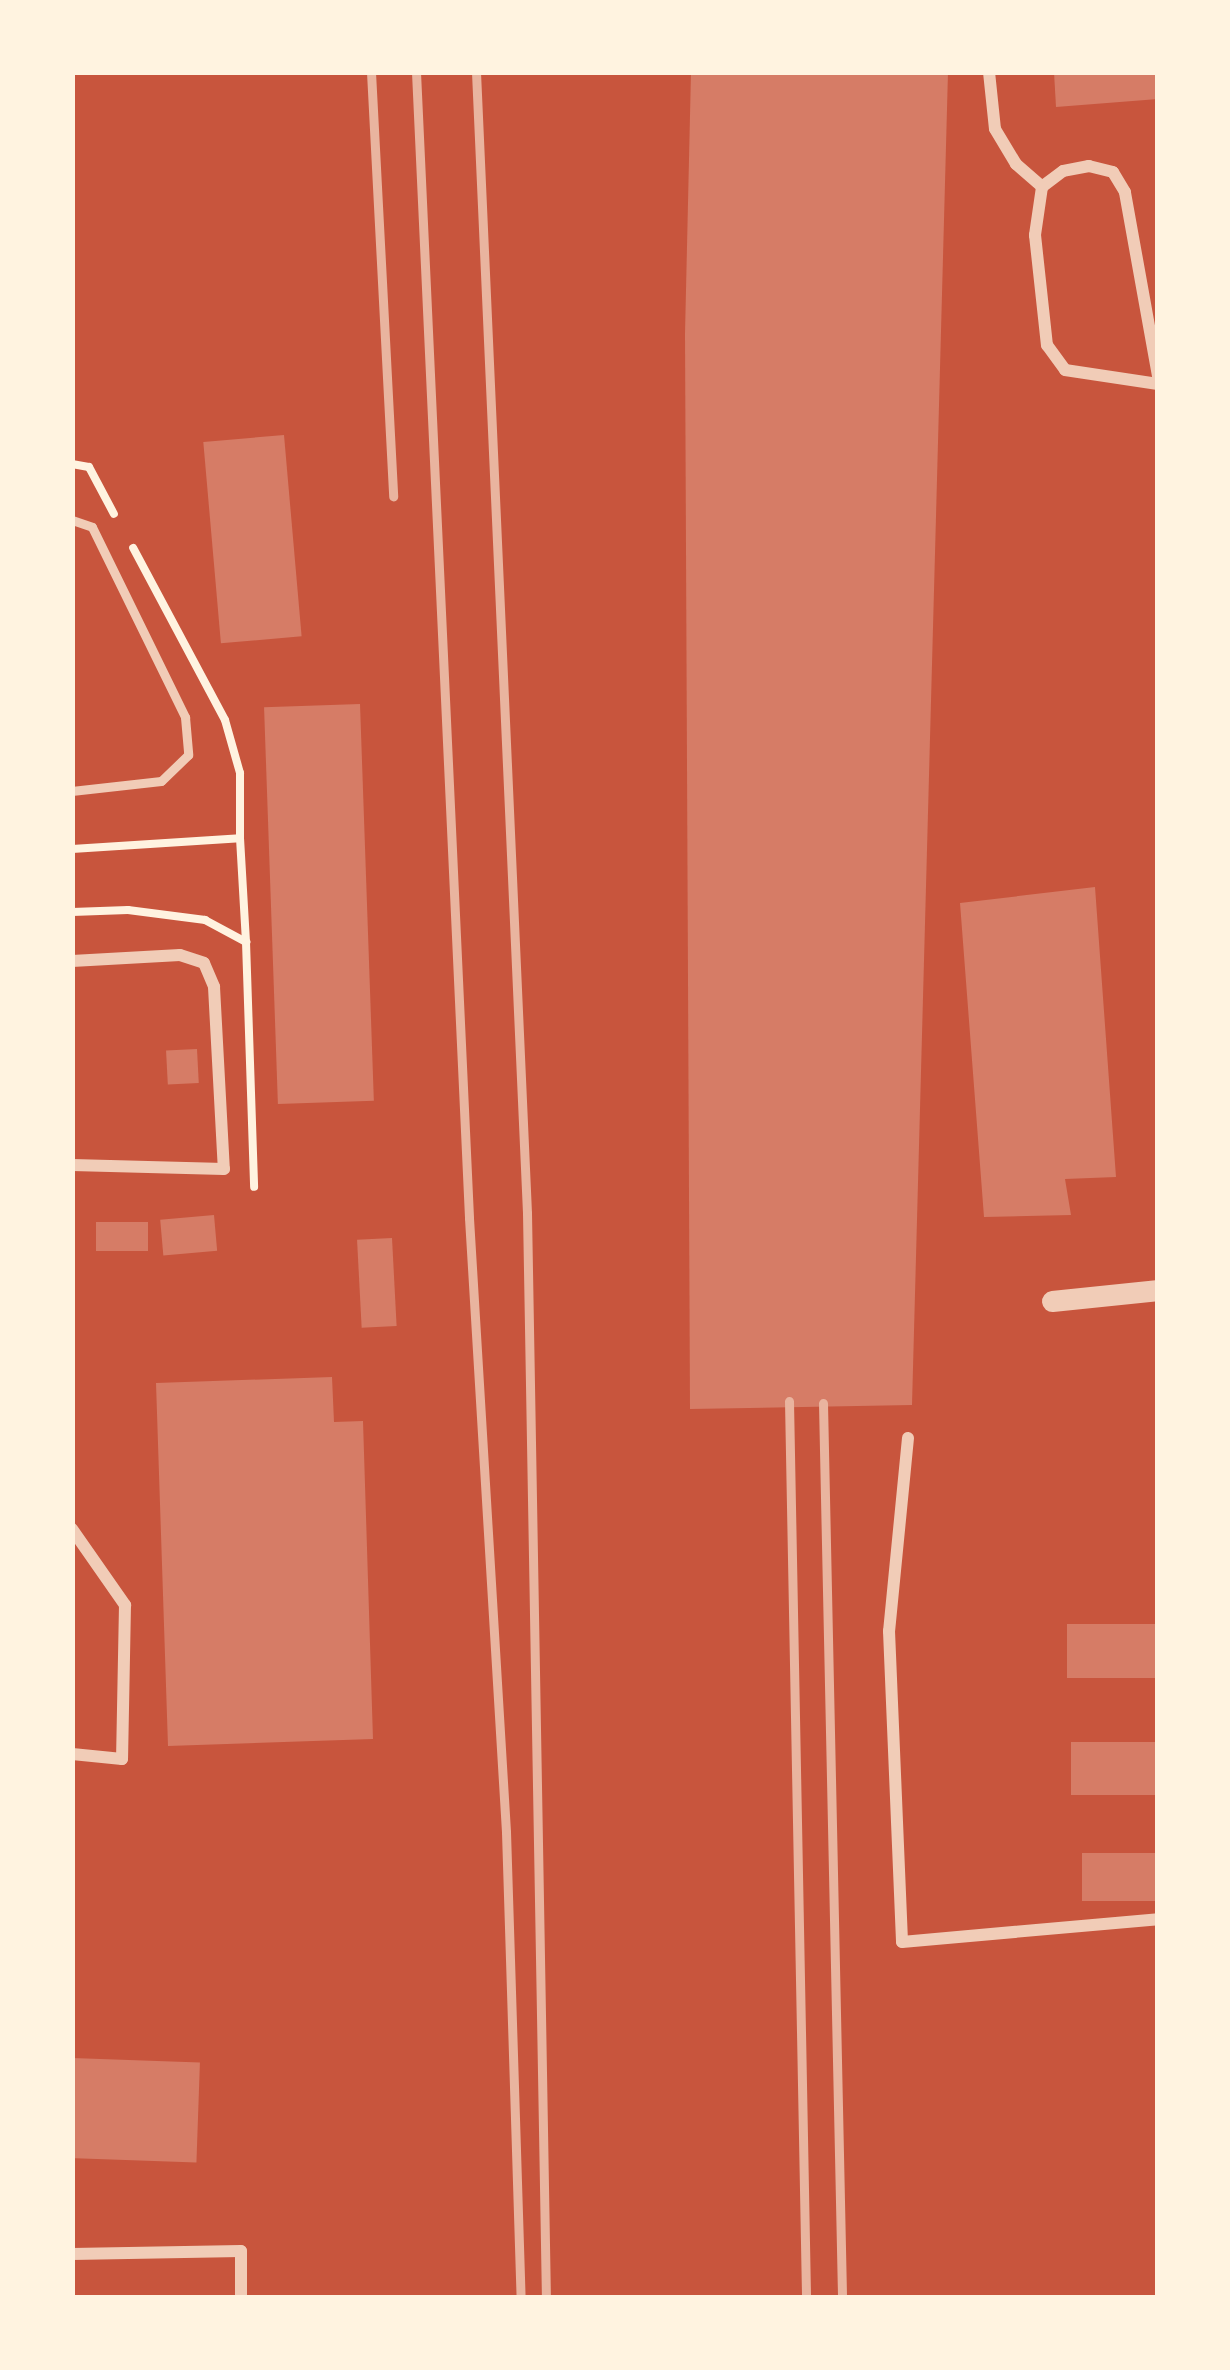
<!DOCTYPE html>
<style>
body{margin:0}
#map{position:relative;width:1230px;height:2370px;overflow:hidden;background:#c8553d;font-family:"PT Serif",serif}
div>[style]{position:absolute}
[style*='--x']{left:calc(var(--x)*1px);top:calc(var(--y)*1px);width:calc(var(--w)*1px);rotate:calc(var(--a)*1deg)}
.building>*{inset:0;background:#d67c66;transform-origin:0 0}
.path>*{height:8px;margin:-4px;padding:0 4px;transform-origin:4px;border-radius:4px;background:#fff3e0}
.service>*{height:9px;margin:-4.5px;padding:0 4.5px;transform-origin:4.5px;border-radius:4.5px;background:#f1ccb7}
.minor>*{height:12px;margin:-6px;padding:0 6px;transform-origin:6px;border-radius:6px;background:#f1ccb7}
.tertiary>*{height:21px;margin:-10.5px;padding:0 10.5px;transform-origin:10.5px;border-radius:10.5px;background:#f1ccb7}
.rail>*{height:9px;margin:-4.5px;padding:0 4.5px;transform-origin:4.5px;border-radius:4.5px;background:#e9b49f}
span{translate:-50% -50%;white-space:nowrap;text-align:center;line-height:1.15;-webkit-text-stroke:9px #fff3e0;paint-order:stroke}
.frame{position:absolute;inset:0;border:75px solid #fff3e0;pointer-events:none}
</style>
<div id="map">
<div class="building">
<i style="clip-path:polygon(691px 72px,948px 72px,912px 1405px,690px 1409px,685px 334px)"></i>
<i style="clip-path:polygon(1054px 72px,1158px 72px,1158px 99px,1056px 107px)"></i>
<i style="left:284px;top:435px;width:202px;height:81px;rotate:85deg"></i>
<i style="left:360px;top:704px;width:397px;height:96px;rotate:88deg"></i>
<i style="clip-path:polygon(1095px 887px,1116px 1177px,1065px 1179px,1071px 1215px,984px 1217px,960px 903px)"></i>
<i style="left:197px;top:1049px;width:34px;height:31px;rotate:87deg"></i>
<i style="left:214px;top:1215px;width:36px;height:54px;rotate:85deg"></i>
<i style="left:148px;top:1222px;width:29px;height:52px;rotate:90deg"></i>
<i style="left:392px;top:1238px;width:88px;height:35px;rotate:87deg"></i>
<i style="clip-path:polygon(332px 1377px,334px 1422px,363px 1421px,373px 1739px,168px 1746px,156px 1383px)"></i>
<i style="left:1158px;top:1624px;width:54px;height:91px;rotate:90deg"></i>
<i style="left:1158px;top:1742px;width:53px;height:87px;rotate:90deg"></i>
<i style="left:1158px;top:1853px;width:48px;height:76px;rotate:90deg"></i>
<i style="left:72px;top:2058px;width:128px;height:100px;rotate:2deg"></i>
</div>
<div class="path">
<i style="--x:72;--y:464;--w:17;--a:10"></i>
<i style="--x:89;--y:467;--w:53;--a:62"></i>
<i style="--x:240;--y:838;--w:103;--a:86.7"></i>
<i style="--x:72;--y:849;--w:168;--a:-3.7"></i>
<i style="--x:240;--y:838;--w:65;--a:-90"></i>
<i style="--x:240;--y:773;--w:55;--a:-105.8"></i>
<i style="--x:225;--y:720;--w:195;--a:-118.1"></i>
<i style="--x:72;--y:912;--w:56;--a:-2"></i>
<i style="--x:128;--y:910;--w:78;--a:7.4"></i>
<i style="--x:205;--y:920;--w:47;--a:28.2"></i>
<i style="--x:246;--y:942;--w:245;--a:88.1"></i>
</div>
<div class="service">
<i style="--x:72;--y:520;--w:21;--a:19"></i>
<i style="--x:92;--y:527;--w:212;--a:63.9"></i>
<i style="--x:185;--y:717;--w:38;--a:85"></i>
<i style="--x:188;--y:755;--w:37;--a:136"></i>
<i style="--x:161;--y:781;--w:90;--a:173.6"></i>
</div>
<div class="minor">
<i style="--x:989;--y:72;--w:57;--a:84"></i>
<i style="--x:995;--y:129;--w:41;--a:59"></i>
<i style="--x:1016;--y:164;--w:35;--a:41"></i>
<i style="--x:1158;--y:376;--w:187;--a:-100.2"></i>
<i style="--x:1125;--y:192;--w:23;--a:-121"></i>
<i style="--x:1113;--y:172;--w:25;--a:-166"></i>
<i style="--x:1089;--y:166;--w:26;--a:169"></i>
<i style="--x:1063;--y:171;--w:26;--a:143"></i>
<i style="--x:1042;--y:187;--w:49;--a:98.3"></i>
<i style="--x:1035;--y:235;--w:111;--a:83.8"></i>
<i style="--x:1047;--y:345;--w:31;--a:54"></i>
<i style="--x:1065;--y:370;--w:94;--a:8.6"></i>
<i style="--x:72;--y:961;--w:108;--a:-3.2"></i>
<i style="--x:180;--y:955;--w:25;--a:18"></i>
<i style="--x:204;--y:963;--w:26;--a:67"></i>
<i style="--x:214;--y:987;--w:182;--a:86.9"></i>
<i style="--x:224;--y:1169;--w:152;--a:-178.5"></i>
<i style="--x:908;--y:1438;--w:194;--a:95.6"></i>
<i style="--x:889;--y:1631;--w:311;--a:87.6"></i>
<i style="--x:902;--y:1942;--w:257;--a:-5.1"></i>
<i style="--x:72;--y:1529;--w:93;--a:55.1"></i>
<i style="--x:125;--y:1605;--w:154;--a:91.1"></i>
<i style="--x:122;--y:1759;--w:50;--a:-174.3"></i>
<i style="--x:72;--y:2254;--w:169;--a:-1"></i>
<i style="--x:241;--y:2251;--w:47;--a:90"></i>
</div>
<div class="tertiary">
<i style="--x:1052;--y:1301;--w:107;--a:-5.9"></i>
</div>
<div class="rail">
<i style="--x:371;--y:72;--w:425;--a:87"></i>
<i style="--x:416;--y:72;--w:1147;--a:87.35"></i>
<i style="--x:469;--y:1218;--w:615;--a:86.55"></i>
<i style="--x:506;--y:1832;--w:466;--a:88.2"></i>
<i style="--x:476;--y:72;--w:1142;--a:87.44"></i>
<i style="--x:527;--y:1213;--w:1085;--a:89"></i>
<i style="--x:789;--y:1401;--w:897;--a:88.91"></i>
<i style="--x:823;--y:1403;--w:895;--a:88.78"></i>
</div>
<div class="frame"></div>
</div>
